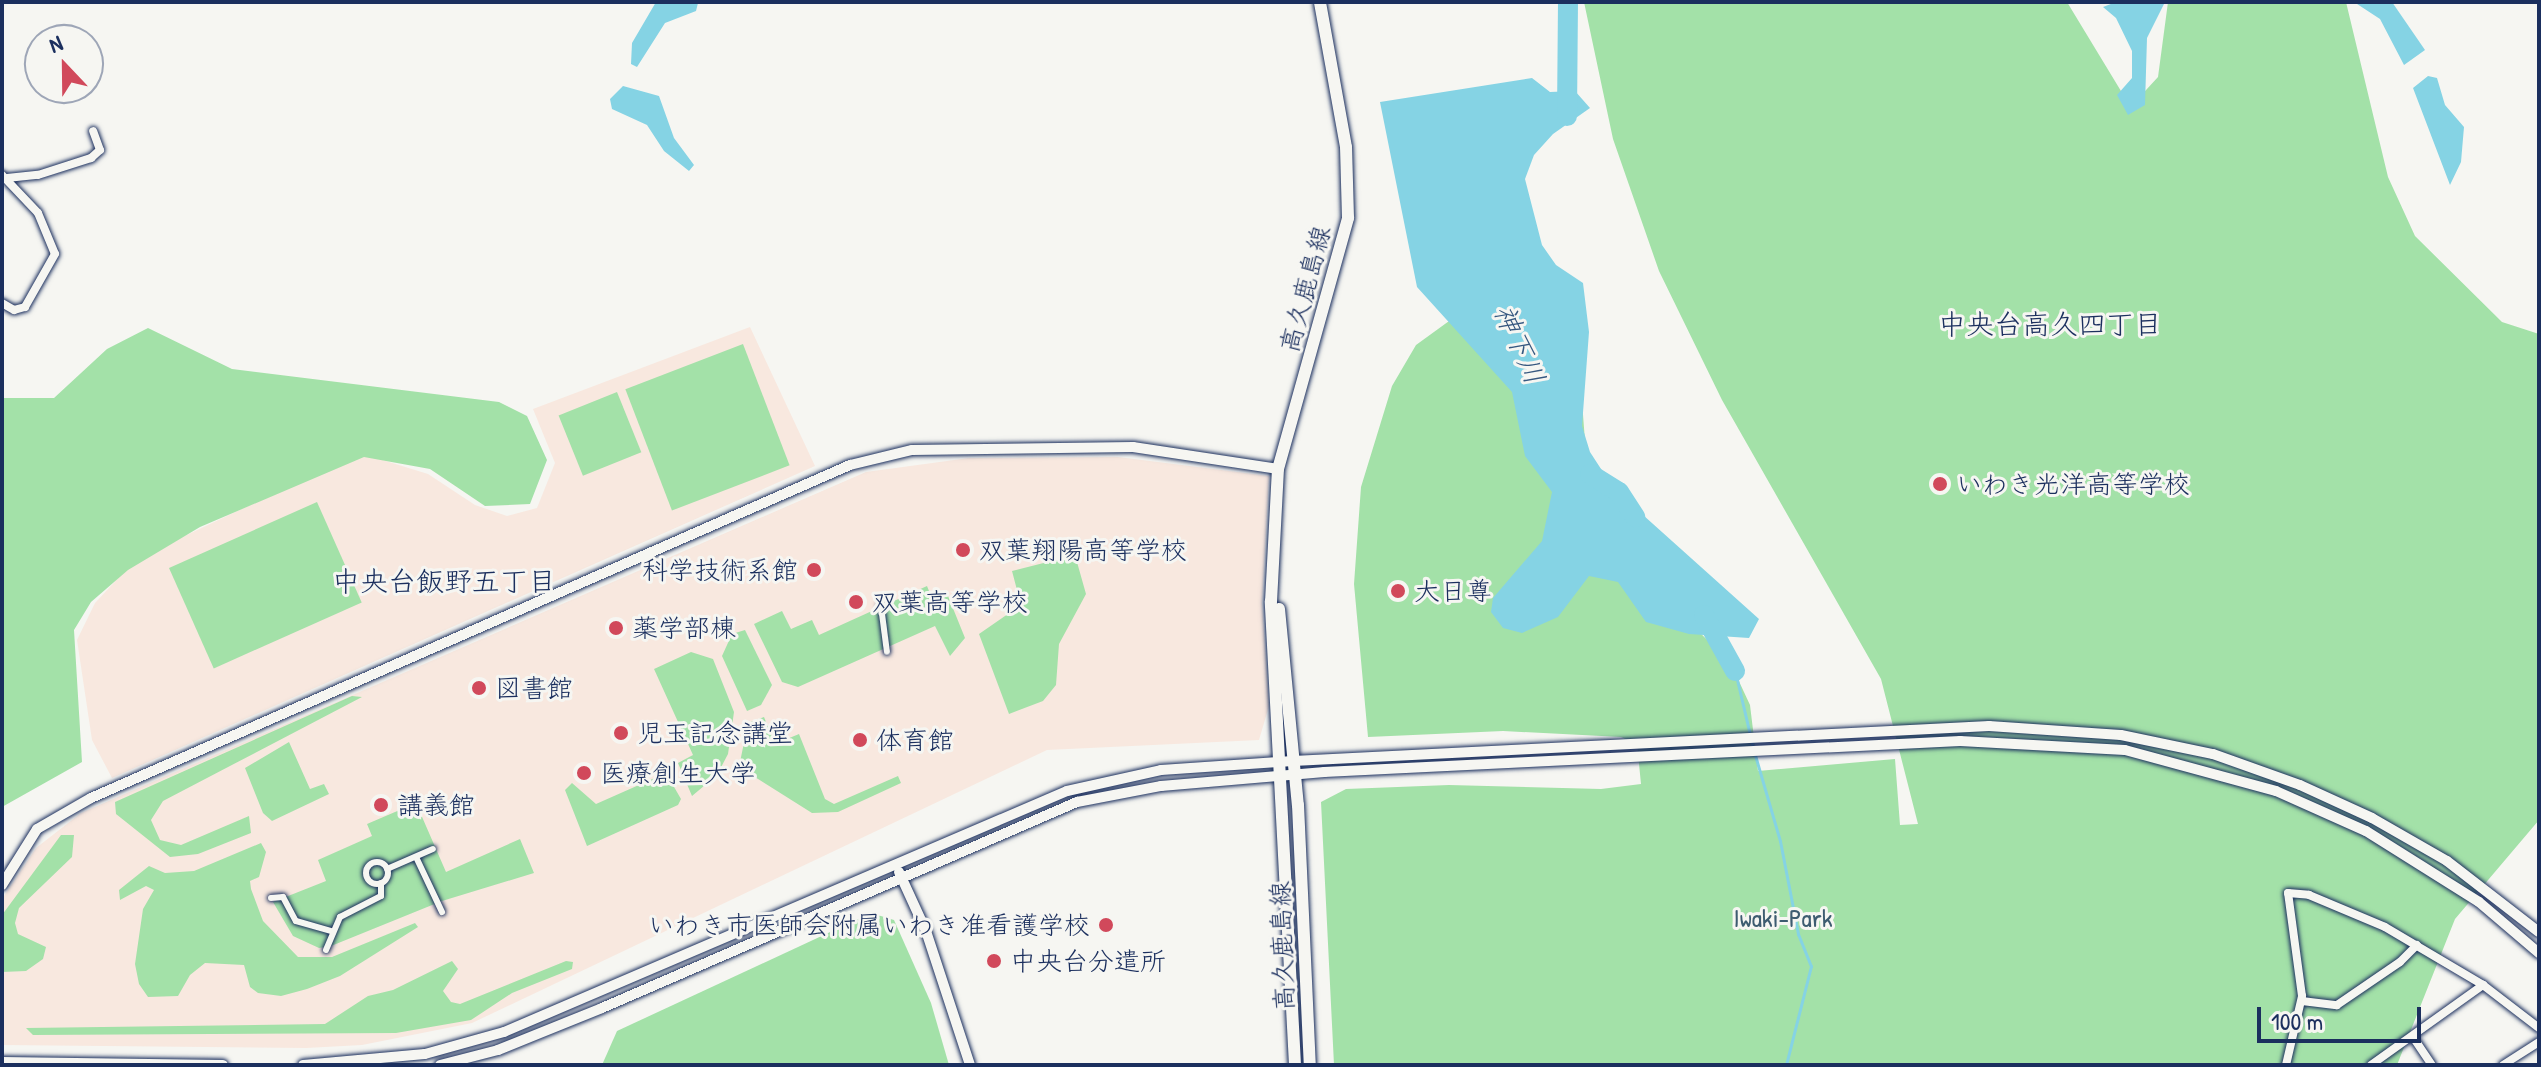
<!DOCTYPE html>
<meta charset="utf-8">
<style>
body{margin:0}
#map{position:relative;width:2541px;height:1067px;overflow:hidden;background:#f6f6f2;font-family:"Patrick Hand","Klee One",sans-serif}
div>[style]{position:absolute}
[style*='--x']{left:calc(var(--x)*1px);top:calc(var(--y)*1px);width:calc(var(--w)*1px);rotate:calc(var(--a)*1deg)}
.built>*{inset:0;background:#f8e8df}
.green>*{inset:0;background:#a3e1a8;transform-origin:0 0}
.water>*{inset:0;background:#85d3e4}
.stream>*{height:3px;margin:-1.5px;padding:0 1.5px;transform-origin:1.5px;border-radius:1.5px;background:#85d3e4}
.river>*{height:20px;margin:-10px;padding:0 10px;transform-origin:10px;border-radius:10px;background:#85d3e4}
.roads{filter:drop-shadow(0 0 2px #1b2f5e) drop-shadow(0 0 2px #1b2f5e)}
.pedestrian>*{height:6px;margin:-3px;padding:0 3px;transform-origin:3px;border-radius:3px;background:#f6f6f2}
.pedestrian>.ring{margin:-3px;padding:0;box-sizing:content-box;background:none;border:6px solid #f6f6f2;border-radius:50%}
.minor>*{height:8px;margin:-4px;padding:0 4px;transform-origin:4px;border-radius:4px;background:#f6f6f2}
.tertiary>*{height:10px;margin:-5px;padding:0 5px;transform-origin:5px;border-radius:5px;background:#f6f6f2}
.secondary>*{height:12px;margin:-6px;padding:0 6px;transform-origin:6px;border-radius:6px;background:#f6f6f2}
.dots>*{width:22px;height:22px;translate:-50% -50%;box-sizing:border-box;border:4px solid #f6f6f2;border-radius:50%}
span{translate:-50% -50%;white-space:nowrap;text-align:center;line-height:1.15;-webkit-text-stroke:6px #f6f6f2;paint-order:stroke}
.street-label{font-size:26px;color:#1b2f5e}
.poi-label{font-size:26px;color:#1b2f5e}
.left{translate:0 -50%;text-align:left}
.right{translate:-100% -50%;text-align:right}
.park-label{font-size:26px;color:#3d5c70}
.neighbourhood-label{font-size:28px;color:#1b2f5e}
.water-label{font-size:28px;color:#365880;font-style:italic}
.frame{position:absolute;inset:0;border:4px solid #1b2f5e;pointer-events:none}
.north{position:absolute;left:24px;top:24px;width:80px;height:80px;box-sizing:border-box;background:#f6f6f2;border:2px solid #9ea6b7;border-radius:50%;rotate:338deg;font-size:22px;font-weight:700;line-height:32px;text-align:center;color:#1b2f5e}
.north::after{content:'';display:block;margin:auto;width:28px;height:36px;background:#d1495b;clip-path:polygon(50% 0,100% 100%,50% 72%,0 100%)}
.scale{position:absolute;left:2257px;top:1007px;width:164px;height:36px;box-sizing:border-box;border:4px solid #1b2f5e;border-top:0;padding-left:10px;font-size:24px;line-height:28px;white-space:nowrap;color:#1b2f5e;-webkit-text-stroke:6px #f6f6f2;paint-order:stroke}
</style>
<div id="map">
<div class="built">
<i style="clip-path:polygon(750px 327px,815px 466px,112px 778px,92px 740px,77px 640px,95px 603px,136px 559px,360px 453px,428px 474px,475px 505px,507px 516px,537px 508px,555px 463px,533px 409px)"></i>
<i style="clip-path:polygon(1118px 457px,1269px 476px,1262px 603px,1269px 706px,1259px 740px,1047px 750px,472px 1023px,362px 1045px,306px 1048px,2px 1045px,2px 899px,36px 848px,81px 813px,866px 472px,969px 458px)"></i>
</div>
<div class="green">
<i style="clip-path:polygon(1584px 2px,2067px 2px,2124px 96px,2135px 102px,2158px 77px,2168px 2px,2346px 2px,2388px 177px,2415px 236px,2502px 322px,2539px 334px,2539px 820px,2455px 919px,2397px 1065px,1334px 1065px,1321px 802px,1346px 789px,1449px 785px,1601px 789px,1641px 784px,1637px 744px,1621px 737px,1503px 731px,1368px 737px,1354px 584px,1361px 487px,1392px 386px,1416px 345px,1456px 316px,1581px 388px,1588px 481px,1696px 629px,1730px 662px,1750px 705px,1758px 771px,1895px 759px,1900px 825px,1918px 824px,1881px 679px,1722px 400px,1659px 271px,1613px 139px)"></i>
<i style="clip-path:polygon(148px 328px,232px 369px,499px 402px,527px 416px,547px 460px,530px 504px,485px 506px,430px 469px,364px 457px,200px 527px,128px 570px,91px 602px,74px 630px,82px 762px,2px 807px,2px 398px,54px 398px,107px 349px)"></i>
<i style="left:743px;top:344px;width:130px;height:126px;rotate:69deg"></i>
<i style="left:617px;top:392px;width:65px;height:63px;rotate:68deg"></i>
<i style="left:317px;top:502px;width:110px;height:162px;rotate:66deg"></i>
<i style="clip-path:polygon(1075px 555px,1086px 594px,1059px 644px,1056px 685px,1043px 701px,1009px 714px,979px 634px,1021px 605px,1012px 571px)"></i>
<i style="clip-path:polygon(927px 586px,931px 596px,946px 591px,965px 638px,950px 656px,935px 626px,798px 687px,782px 682px,754px 624px,782px 611px,791px 629px,812px 620px,819px 635px)"></i>
<i style="clip-path:polygon(745px 630px,772px 685px,761px 705px,747px 711px,722px 656px,732px 634px)"></i>
<i style="clip-path:polygon(691px 652px,713px 659px,734px 712px,728px 754px,717px 775px,692px 796px,678px 763px,693px 755px,654px 669px)"></i>
<i style="clip-path:polygon(352px 696px,362px 697px,163px 801px,151px 820px,160px 840px,181px 845px,249px 816px,251px 833px,198px 854px,170px 857px,116px 814px,115px 802px)"></i>
<i style="clip-path:polygon(764px 717px,775px 744px,799px 734px,825px 799px,834px 804px,898px 776px,901px 783px,838px 812px,812px 813px,739px 767px,748px 723px)"></i>
<i style="clip-path:polygon(289px 742px,310px 789px,324px 784px,329px 794px,272px 821px,263px 813px,245px 768px)"></i>
<i style="clip-path:polygon(666px 773px,681px 799px,678px 805px,587px 846px,565px 790px,572px 783px,596px 804px)"></i>
<i style="clip-path:polygon(416px 803px,446px 872px,520px 839px,534px 873px,442px 901px,331px 946px,319px 948px,293px 936px,273px 902px,326px 881px,318px 860px,372px 836px,367px 824px)"></i>
<i style="clip-path:polygon(61px 835px,74px 835px,72px 857px,19px 908px,15px 923px,18px 934px,46px 947px,43px 959px,26px 971px,2px 972px,2px 915px)"></i>
<i style="clip-path:polygon(261px 843px,266px 852px,259px 877px,250px 881px,251px 889px,263px 921px,298px 957px,332px 957px,415px 923px,418px 927px,340px 976px,307px 989px,281px 996px,258px 993px,250px 987px,244px 965px,205px 963px,190px 975px,178px 996px,148px 997px,139px 984px,135px 964px,143px 909px,154px 890px,146px 886px,120px 900px,119px 890px,149px 866px,165px 873px,194px 871px)"></i>
<i style="clip-path:polygon(871px 913px,894px 920px,931px 1003px,949px 1065px,602px 1065px,617px 1031px)"></i>
<i style="clip-path:polygon(452px 961px,458px 969px,443px 991px,451px 1002px,460px 1004px,566px 961px,573px 962px,572px 969px,512px 993px,471px 1020px,396px 1033px,33px 1035px,26px 1028px,325px 1024px,368px 996px,393px 990px)"></i>
</div>
<div class="water">
<i style="clip-path:polygon(656px 2px,698px 3px,696px 11px,665px 23px,637px 67px,631px 64px,632px 43px)"></i>
<i style="clip-path:polygon(2116px 2px,2165px 2px,2147px 38px,2145px 105px,2128px 115px,2117px 95px,2132px 78px,2132px 51px,2116px 18px,2103px 7px)"></i>
<i style="clip-path:polygon(2354px 2px,2392px 2px,2425px 50px,2404px 65px,2380px 19px)"></i>
<i style="clip-path:polygon(2428px 76px,2437px 78px,2445px 105px,2464px 127px,2461px 162px,2450px 185px,2413px 88px)"></i>
<i style="clip-path:polygon(1532px 78px,1550px 92px,1575px 91px,1590px 108px,1553px 134px,1534px 155px,1525px 179px,1542px 245px,1556px 265px,1583px 283px,1589px 332px,1582px 426px,1590px 452px,1614px 489px,1759px 619px,1749px 638px,1689px 634px,1646px 622px,1618px 582px,1589px 576px,1558px 617px,1522px 633px,1503px 628px,1491px 612px,1493px 598px,1542px 541px,1552px 492px,1525px 456px,1512px 392px,1417px 287px,1380px 102px)"></i>
<i style="clip-path:polygon(623px 86px,659px 96px,674px 138px,694px 165px,689px 171px,664px 151px,647px 125px,612px 109px,610px 99px)"></i>
</div>
<div class="stream">
<i style="--x:1735;--y:671;--w:79;--a:76.8"></i>
<i style="--x:1755;--y:755;--w:90;--a:73.8"></i>
<i style="--x:1780;--y:841;--w:95;--a:79"></i>
<i style="--x:1798;--y:934;--w:35;--a:68"></i>
<i style="--x:1811;--y:966;--w:102;--a:104.2"></i>
</div>
<div class="river">
<i style="--x:1567;--y:116;--w:114;--a:-89.5"></i>
<i style="--x:1590;--y:474;--w:34;--a:32"></i>
<i style="--x:1619;--y:492;--w:30;--a:57"></i>
<i style="--x:1704;--y:615;--w:64;--a:61"></i>
</div>
<div class="roads">
<div class="pedestrian">
<i style="--x:881;--y:606;--w:46;--a:82.6"></i>
<i style="--x:416;--y:857;--w:61;--a:64.7"></i>
<i class="ring" style="left:366px;top:862px;width:16px;height:16px"></i>
<i style="--x:387;--y:869;--w:50;--a:-23.5"></i>
<i style="--x:271;--y:898;--w:12;--a:-5"></i>
<i style="--x:283;--y:897;--w:27;--a:62"></i>
<i style="--x:296;--y:921;--w:36;--a:16"></i>
<i style="--x:326;--y:950;--w:36;--a:-67"></i>
<i style="--x:340;--y:917;--w:46;--a:-27.1"></i>
<i style="--x:381;--y:896;--w:13;--a:-90"></i>
</div>
<div class="minor">
<i style="--x:2;--y:175;--w:52;--a:46.5"></i>
<i style="--x:38;--y:213;--w:44;--a:67.5"></i>
<i style="--x:55;--y:254;--w:61;--a:119.5"></i>
<i style="--x:25;--y:307;--w:11;--a:165"></i>
<i style="--x:14;--y:310;--w:14;--a:-150"></i>
<i style="--x:7;--y:178;--w:31;--a:-6"></i>
<i style="--x:38;--y:175;--w:56;--a:-17.8"></i>
<i style="--x:91;--y:158;--w:12;--a:-42"></i>
<i style="--x:100;--y:150;--w:20;--a:-110"></i>
<i style="--x:2302;--y:1001;--w:35;--a:7"></i>
<i style="--x:2337;--y:1005;--w:76;--a:-34.3"></i>
<i style="--x:2400;--y:962;--w:24;--a:-45"></i>
<i style="--x:2413;--y:1037;--w:34;--a:56"></i>
<i style="--x:2286;--y:1065;--w:71;--a:-76.9"></i>
<i style="--x:2302;--y:996;--w:104;--a:-97.7"></i>
<i style="--x:2288;--y:893;--w:21;--a:5"></i>
<i style="--x:2309;--y:895;--w:82;--a:22.8"></i>
<i style="--x:2385;--y:927;--w:114;--a:30.6"></i>
<i style="--x:2483;--y:985;--w:71;--a:37.5"></i>
<i style="--x:2371;--y:1065;--w:138;--a:-35.5"></i>
<i style="--x:2503;--y:1065;--w:43;--a:-32.6"></i>
</div>
<div class="tertiary">
<i style="--x:899;--y:872;--w:65;--a:65.4"></i>
<i style="--x:926;--y:931;--w:141;--a:71.8"></i>
<i style="--x:2;--y:885;--w:66;--a:-58"></i>
<i style="--x:37;--y:829;--w:62;--a:-29.9"></i>
<i style="--x:91;--y:798;--w:829;--a:-23.69"></i>
<i style="--x:850;--y:465;--w:64;--a:-13.6"></i>
<i style="--x:912;--y:450;--w:221;--a:-0.8"></i>
<i style="--x:1133;--y:447;--w:147;--a:8.6"></i>
<i style="--x:2;--y:1062;--w:221;--a:0.8"></i>
<i style="--x:303;--y:1065;--w:122;--a:-5.2"></i>
<i style="--x:425;--y:1054;--w:82;--a:-15.6"></i>
<i style="--x:504;--y:1032;--w:612;--a:-23.17"></i>
<i style="--x:1067;--y:791;--w:96;--a:-12.6"></i>
<i style="--x:1161;--y:770;--w:132;--a:-3.9"></i>
<i style="--x:1293;--y:761;--w:697;--a:-2.88"></i>
<i style="--x:1989;--y:726;--w:132;--a:3.9"></i>
<i style="--x:2121;--y:735;--w:94;--a:11.7"></i>
<i style="--x:2213;--y:754;--w:92;--a:19.6"></i>
<i style="--x:2300;--y:785;--w:79;--a:24.6"></i>
<i style="--x:2372;--y:818;--w:86;--a:29.8"></i>
<i style="--x:2447;--y:861;--w:116;--a:37.7"></i>
<i style="--x:440;--y:1065;--w:60;--a:-14.5"></i>
<i style="--x:498;--y:1050;--w:112;--a:-22"></i>
<i style="--x:602;--y:1008;--w:518;--a:-23.45"></i>
<i style="--x:1077;--y:802;--w:86;--a:-10.8"></i>
<i style="--x:1161;--y:786;--w:164;--a:-4.9"></i>
<i style="--x:1324;--y:772;--w:637;--a:-2.79"></i>
<i style="--x:1960;--y:741;--w:165;--a:3.1"></i>
<i style="--x:2125;--y:750;--w:156;--a:15.2"></i>
<i style="--x:2276;--y:791;--w:98;--a:24"></i>
<i style="--x:2366;--y:831;--w:133;--a:32.1"></i>
<i style="--x:2479;--y:902;--w:79;--a:40.4"></i>
</div>
<div class="secondary">
<i style="--x:1279;--y:609;--w:197;--a:84.5"></i>
<i style="--x:1298;--y:805;--w:260;--a:87.4"></i>
<i style="--x:1295;--y:1065;--w:464;--a:-93"></i>
<i style="--x:1271;--y:602;--w:133;--a:-87"></i>
<i style="--x:1278;--y:469;--w:261;--a:-74.4"></i>
<i style="--x:1348;--y:218;--w:71;--a:-91.6"></i>
<i style="--x:1346;--y:147;--w:147;--a:-100.2"></i>
</div>
</div>
<div class="dots">
<i style="left:1940px;top:484px;background:#d1495b"></i>
<i style="left:963px;top:550px;background:#d1495b"></i>
<i style="left:814px;top:570px;background:#d1495b"></i>
<i style="left:1398px;top:591px;background:#d1495b"></i>
<i style="left:856px;top:602px;background:#d1495b"></i>
<i style="left:616px;top:628px;background:#d1495b"></i>
<i style="left:479px;top:688px;background:#d1495b"></i>
<i style="left:621px;top:733px;background:#d1495b"></i>
<i style="left:860px;top:740px;background:#d1495b"></i>
<i style="left:584px;top:773px;background:#d1495b"></i>
<i style="left:381px;top:805px;background:#d1495b"></i>
<i style="left:1106px;top:925px;background:#d1495b"></i>
<i style="left:994px;top:961px;background:#d1495b"></i>
</div>
<div class="street-label">
<span style="left:1305px;top:289px;rotate:-75deg">高久鹿島線</span>
<span style="left:1282px;top:946px;rotate:-92deg">高久鹿島線</span>
</div>
<div class="poi-label">
<span class="left" style="left:1956px;top:484px">いわき光洋高等学校</span>
<span class="left" style="left:979px;top:550px">双葉翔陽高等学校</span>
<span class="right" style="left:798px;top:570px">科学技術系館</span>
<span class="left" style="left:1414px;top:591px">大日尊</span>
<span class="left" style="left:872px;top:602px">双葉高等学校</span>
<span class="left" style="left:632px;top:628px">薬学部棟</span>
<span class="left" style="left:495px;top:688px">図書館</span>
<span class="left" style="left:637px;top:733px">児玉記念講堂</span>
<span class="left" style="left:876px;top:740px">体育館</span>
<span class="left" style="left:600px;top:773px">医療創生大学</span>
<span class="left" style="left:397px;top:805px">講義館</span>
<span class="right" style="left:1090px;top:925px">いわき市医師会附属いわき准看護学校</span>
<span class="left" style="left:1010px;top:961px">中央台分遣所</span>
</div>
<div class="park-label">
<span style="left:1783px;top:918px">Iwaki-Park</span>
</div>
<div class="neighbourhood-label">
<span style="left:2050px;top:324px">中央台高久四丁目</span>
<span style="left:444px;top:581px">中央台飯野五丁目</span>
</div>
<div class="water-label">
<span style="left:1520px;top:344px;rotate:66deg">神下川</span>
</div>
<div class="frame"></div>
<div class="north">N</div>
<div class="scale">100 m</div>
</div>
